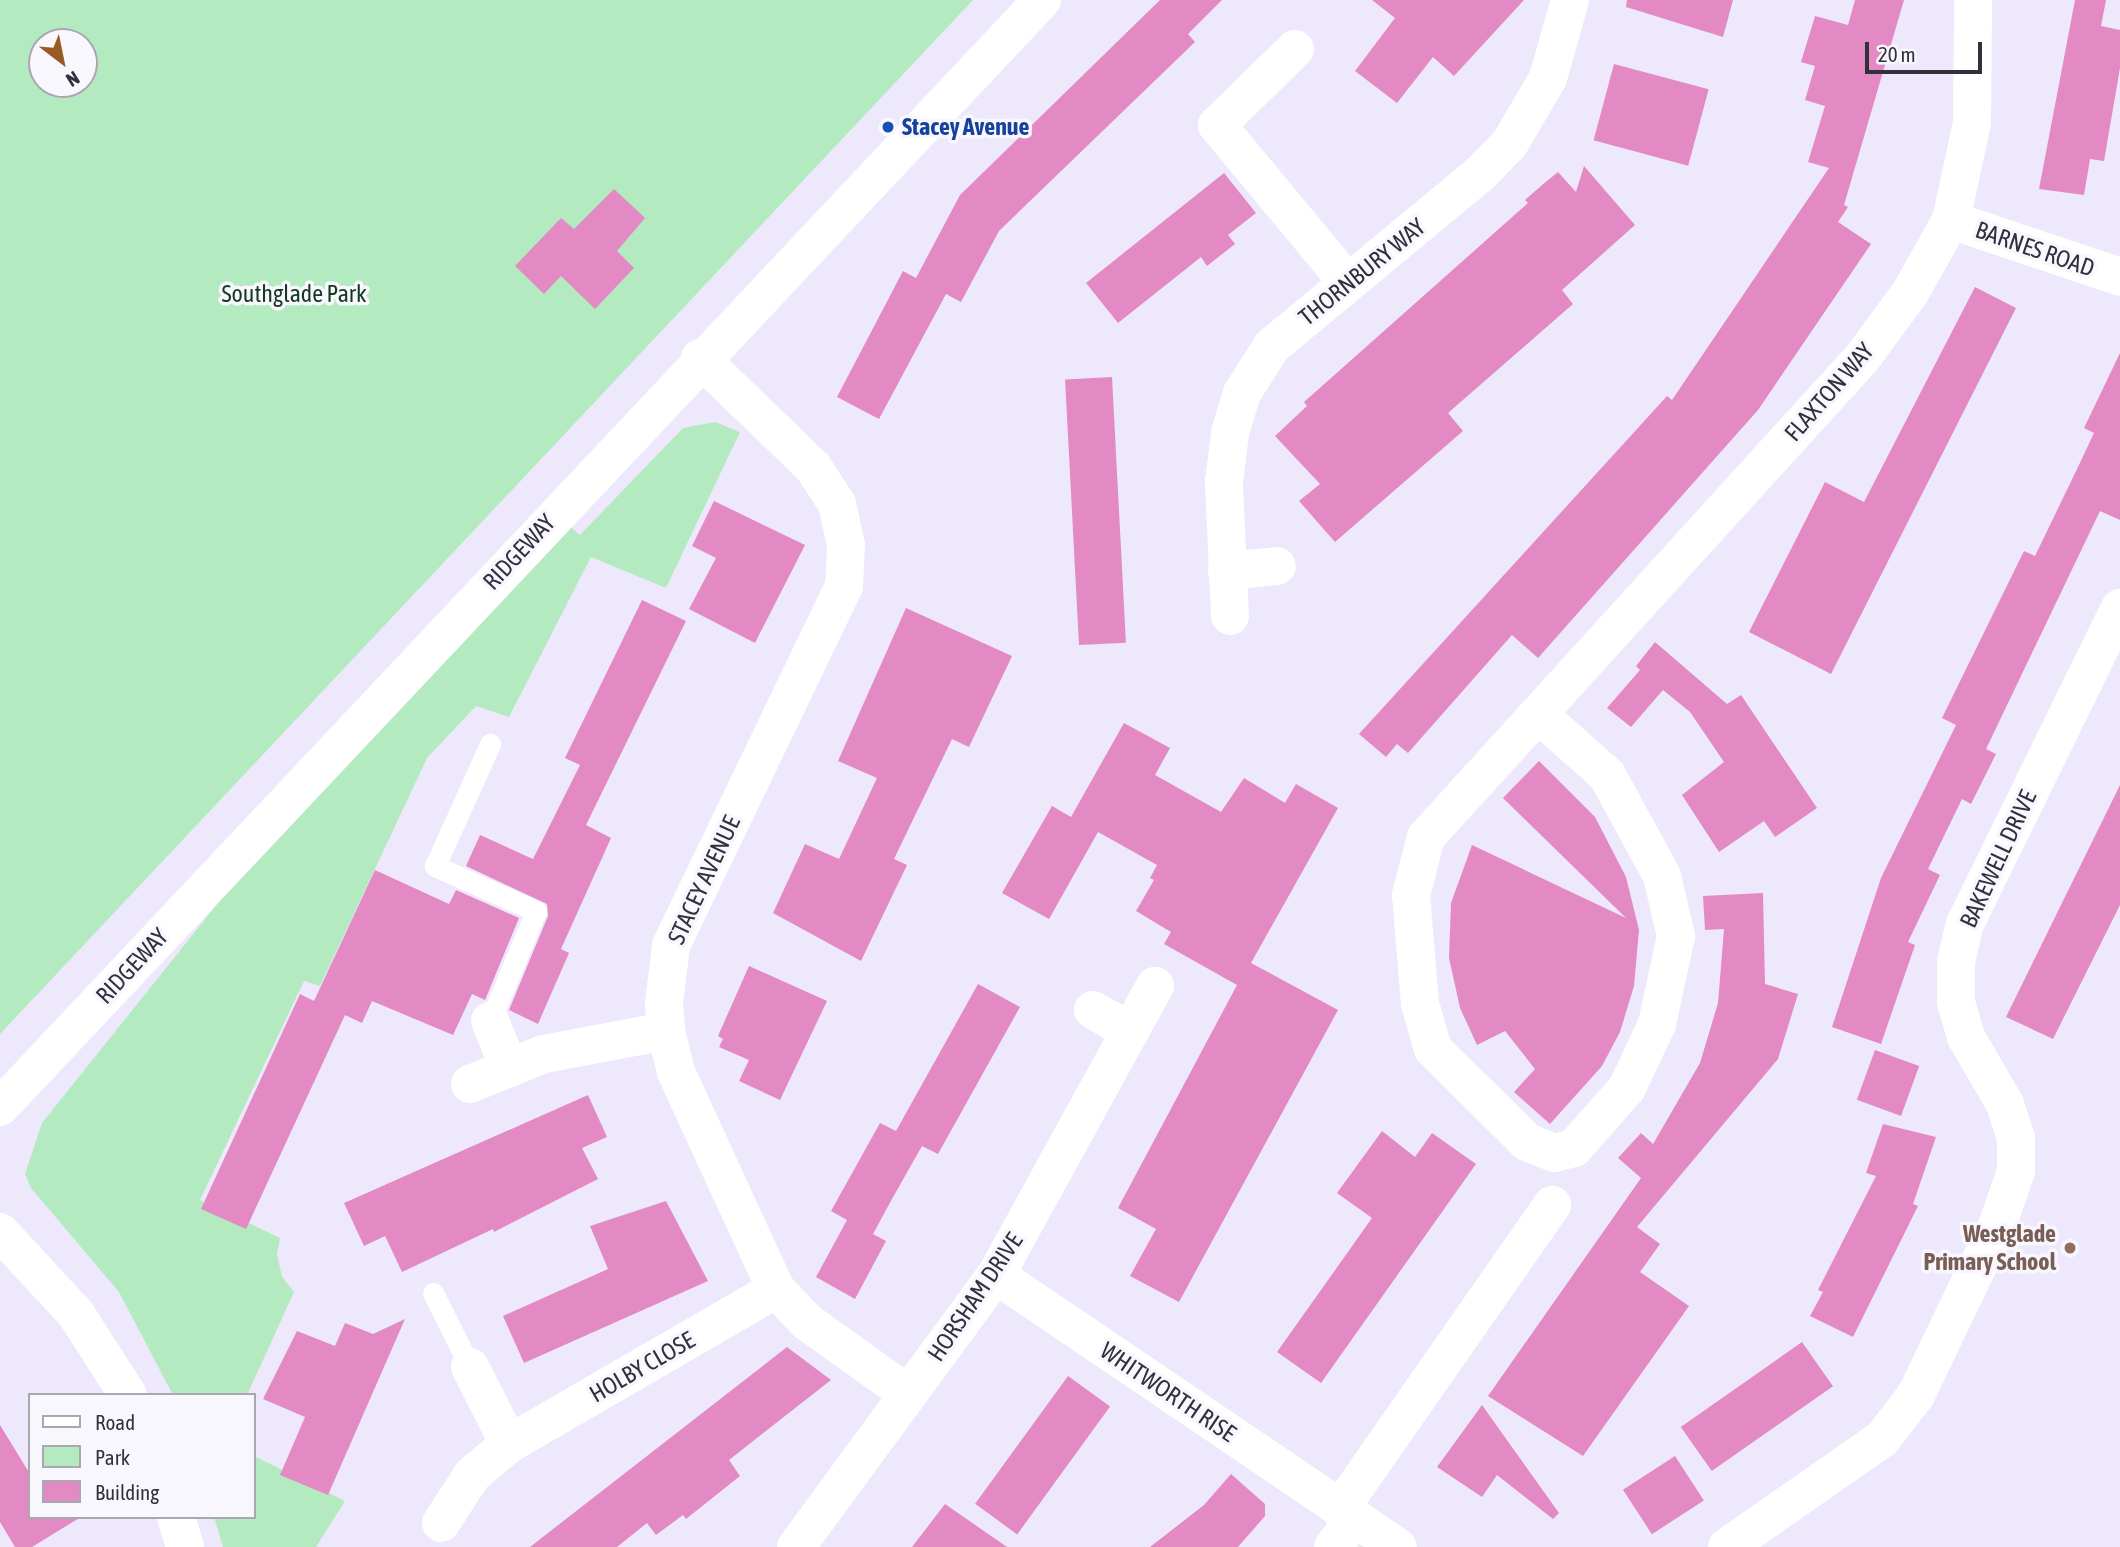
<!DOCTYPE html>
<style>
body{margin:0}
#map{position:relative;width:2120px;height:1547px;overflow:hidden;background:#ede8fb;font-family:"Asap Condensed",sans-serif}
div>[style]{position:absolute}
[style*='--x']{left:calc(var(--x)*1px);top:calc(var(--y)*1px);width:calc(var(--w)*1px);rotate:calc(var(--a)*1deg)}
.green>*{inset:0;background:#b4eac0}
.building>*{inset:0;background:#e38ac4;transform-origin:0 0}
.service>*{height:21px;margin:-10.5px;padding:0 10.5px;transform-origin:10.5px;border-radius:10.5px;background:#fff}
.minor>*{height:38px;margin:-19px;padding:0 19px;transform-origin:19px;border-radius:19px;background:#fff}
.tertiary>*{height:38px;margin:-19px;padding:0 19px;transform-origin:19px;border-radius:19px;background:#fff}
.dots>*{width:19px;height:19px;translate:-50% -50%;box-sizing:border-box;border:4px solid #f9f7fe;border-radius:50%}
span{translate:-50% -50%;white-space:nowrap;text-align:center;line-height:1.15;-webkit-text-stroke:7px #f9f7fe;paint-order:stroke}
.transit-label{font-size:24px;color:#164399;font-weight:700}
.left{translate:0 -50%;text-align:left}
.street-label{font-size:24px;color:#33303c}
.park-label{font-size:24px;color:#13391e}
.education-label{font-size:24px;color:#785e54;font-weight:700}
.right{translate:-100% -50%;text-align:right}
.legend{position:absolute;left:28px;top:1393px;width:228px;height:126px;box-sizing:border-box;background:#f9f7fe;border:2px solid #aaa7b0;margin:0;padding:9px 12px;list-style:none;font-size:21px;color:#33303c}
.legend li{display:flex;align-items:center;gap:14px;height:35px}
.legend b{width:35px;border:2px solid #aaa7b0}
.north{position:absolute;left:28px;top:28px;width:70px;height:70px;box-sizing:border-box;background:#f9f7fe;border:2px solid #aaa7b0;border-radius:50%;rotate:148deg;font-size:19px;font-weight:700;line-height:28px;text-align:center;color:#33303c}
.north::after{content:'';display:block;margin:auto;width:24px;height:32px;background:#9a5a23;clip-path:polygon(50% 0,100% 100%,50% 72%,0 100%)}
.scale{position:absolute;left:1865px;top:42px;width:117px;height:32px;box-sizing:border-box;border:4px solid #33303c;border-top:0;padding-left:9px;font-size:21px;line-height:24px;white-space:nowrap;color:#33303c;-webkit-text-stroke:5px #f9f7fe;paint-order:stroke}
</style>
<div id="map">
<div class="green">
<i style="clip-path:polygon(evenodd,0 0,973px 0,0 1034px,0 0,42px 42px,84px 42px,84px 84px,42px 84px,42px 42px)"></i>
<i style="clip-path:polygon(715px 422px,740px 432px,666px 588px,591px 557px,509px 717px,476px 706px,427px 758px,320px 986px,304px 981px,200px 1200px,280px 1238px,277px 1254px,282px 1277px,294px 1292px,247px 1395px,173px 1395px,119px 1292px,31px 1188px,25px 1174px,42px 1123px,222px 898px,568px 525px,580px 535px,683px 428px)"></i>
<i style="clip-path:polygon(254px 1456px,345px 1501px,316px 1547px,223px 1547px,214px 1517px,254px 1517px)"></i>
</div>
<div class="building">
<i style="clip-path:polygon(1160px 0,1222px 0,1188px 34px,1195px 42px,999px 231px,961px 302px,946px 294px,879px 419px,837px 397px,903px 271px,916px 278px,960px 195px)"></i>
<i style="clip-path:polygon(1372px 0,1524px 0,1454px 76px,1433px 57px,1397px 103px,1355px 71px,1395px 18px)"></i>
<i style="clip-path:polygon(1627px 0,1733px 0,1723px 37px,1626px 7px)"></i>
<i style="clip-path:polygon(1855px 0,1904px 0,1844px 205px,1848px 207px,1838px 222px,1871px 244px,1758px 410px,1538px 658px,1512px 635px,1408px 753px,1397px 744px,1386px 757px,1359px 734px,1647px 418px,1667px 396px,1672px 400px,1829px 168px,1808px 162px,1825px 106px,1805px 100px,1815px 66px,1801px 62px,1815px 16px,1848px 25px)"></i>
<i style="clip-path:polygon(2075px 0,2106px 0,2101px 26px,2120px 30px,2120px 68px,2104px 161px,2090px 159px,2084px 195px,2039px 189px)"></i>
<i style="left:1614px;top:64px;width:98px;height:79px;rotate:15deg"></i>
<i style="clip-path:polygon(1584px 166px,1635px 225px,1562px 290px,1573px 304px,1448px 413px,1463px 431px,1335px 542px,1299px 501px,1320px 484px,1275px 436px,1307px 406px,1304px 402px,1528px 203px,1525px 200px,1542px 185px,1558px 172px,1576px 192px)"></i>
<i style="clip-path:polygon(1224px 173px,1256px 213px,1228px 235px,1235px 244px,1207px 266px,1201px 257px,1118px 323px,1086px 283px)"></i>
<i style="clip-path:polygon(614px 189px,645px 218px,617px 251px,634px 268px,595px 309px,561px 276px,544px 294px,515px 266px,561px 218px,574px 229px)"></i>
<i style="clip-path:polygon(1975px 287px,2016px 308px,1831px 674px,1749px 632px,1825px 482px,1864px 502px)"></i>
<i style="clip-path:polygon(2120px 353px,2120px 520px,2100px 511px,1986px 749px,1996px 754px,1971px 804px,1962px 799px,1928px 869px,1940px 875px,1908px 942px,1915px 945px,1881px 1044px,1832px 1027px,1881px 878px,1956px 725px,1942px 718px,2024px 551px,2035px 556px,2078px 467px,2094px 433px,2084px 428px)"></i>
<i style="left:1112px;top:377px;width:266px;height:47px;rotate:87deg"></i>
<i style="clip-path:polygon(714px 501px,805px 545px,755px 643px,689px 609px,716px 558px,692px 546px)"></i>
<i style="clip-path:polygon(642px 600px,686px 621px,586px 825px,611px 838px,561px 949px,569px 953px,538px 1024px,509px 1010px,548px 916px,547px 904px,466px 866px,480px 835px,533px 859px,580px 765px,565px 758px)"></i>
<i style="clip-path:polygon(906px 608px,1012px 656px,969px 747px,952px 739px,894px 859px,907px 865px,861px 961px,773px 913px,805px 844px,839px 859px,877px 778px,838px 761px)"></i>
<i style="clip-path:polygon(1655px 642px,1727px 704px,1741px 695px,1817px 808px,1775px 837px,1764px 821px,1719px 852px,1682px 795px,1724px 762px,1690px 712px,1663px 690px,1631px 727px,1607px 708px,1640px 670px,1636px 666px)"></i>
<i style="clip-path:polygon(1124px 723px,1170px 748px,1155px 775px,1221px 812px,1244px 778px,1285px 803px,1296px 784px,1338px 808px,1251px 963px,1338px 1010px,1179px 1302px,1130px 1276px,1156px 1229px,1118px 1208px,1237px 985px,1164px 944px,1171px 932px,1136px 911px,1154px 880px,1150px 878px,1157px 865px,1098px 832px,1049px 919px,1002px 893px,1052px 806px,1071px 817px)"></i>
<i style="clip-path:polygon(1539px 761px,1595px 817px,1626px 877px,1639px 930px,1634px 986px,1620px 1032px,1602px 1066px,1550px 1124px,1514px 1092px,1535px 1069px,1505px 1031px,1477px 1045px,1460px 1008px,1449px 958px,1451px 903px,1472px 845px,1626px 918px,1503px 798px)"></i>
<i style="clip-path:polygon(2120px 785px,2120px 905px,2053px 1039px,2006px 1017px)"></i>
<i style="clip-path:polygon(375px 870px,449px 904px,456px 890px,519px 918px,485px 1000px,472px 994px,453px 1035px,372px 1001px,362px 1023px,345px 1015px,246px 1229px,201px 1209px,300px 994px,314px 1001px)"></i>
<i style="clip-path:polygon(1763px 893px,1765px 984px,1798px 994px,1778px 1059px,1637px 1227px,1660px 1244px,1640px 1272px,1689px 1306px,1583px 1456px,1488px 1396px,1641px 1178px,1618px 1158px,1641px 1133px,1653px 1144px,1700px 1063px,1718px 1003px,1724px 929px,1705px 930px,1703px 896px)"></i>
<i style="clip-path:polygon(749px 966px,827px 1001px,780px 1100px,739px 1081px,749px 1060px,719px 1047px,723px 1039px,718px 1036px)"></i>
<i style="clip-path:polygon(978px 984px,1020px 1007px,938px 1154px,922px 1146px,892px 1199px,873px 1234px,886px 1241px,855px 1299px,816px 1277px,847px 1220px,870px 1233px,831px 1211px,880px 1123px,896px 1131px)"></i>
<i style="left:1875px;top:1050px;width:47px;height:53px;rotate:20deg"></i>
<i style="clip-path:polygon(588px 1095px,607px 1137px,582px 1148px,598px 1179px,494px 1232px,493px 1229px,402px 1272px,385px 1236px,364px 1246px,344px 1203px)"></i>
<i style="clip-path:polygon(1883px 1124px,1936px 1137px,1913px 1204px,1918px 1206px,1853px 1337px,1810px 1316px,1823px 1292px,1818px 1290px,1876px 1176px,1866px 1173px)"></i>
<i style="clip-path:polygon(1382px 1131px,1415px 1157px,1432px 1133px,1476px 1164px,1321px 1383px,1277px 1352px,1372px 1218px,1337px 1193px)"></i>
<i style="clip-path:polygon(666px 1201px,708px 1281px,524px 1363px,503px 1316px,608px 1269px,590px 1226px)"></i>
<i style="clip-path:polygon(405px 1319px,328px 1495px,280px 1475px,305px 1417px,263px 1399px,297px 1331px,335px 1346px,345px 1323px,373px 1334px)"></i>
<i style="left:1802px;top:1342px;width:54px;height:148px;rotate:55deg"></i>
<i style="clip-path:polygon(787px 1347px,831px 1380px,729px 1460px,740px 1476px,686px 1519px,683px 1515px,656px 1535px,647px 1523px,617px 1547px,530px 1547px)"></i>
<i style="left:1068px;top:1376px;width:52px;height:158px;rotate:36deg"></i>
<i style="clip-path:polygon(1482px 1405px,1559px 1513px,1553px 1519px,1497px 1475px,1482px 1497px,1437px 1467px)"></i>
<i style="clip-path:polygon(0 1425px,30px 1474px,30px 1517px,81px 1517px,32px 1547px,15px 1547px,0 1522px)"></i>
<i style="left:1675px;top:1456px;width:53px;height:62px;rotate:57deg"></i>
<i style="clip-path:polygon(1231px 1474px,1265px 1504px,1265px 1516px,1238px 1547px,1150px 1547px,1204px 1505px)"></i>
<i style="clip-path:polygon(945px 1504px,1007px 1547px,912px 1547px)"></i>
</div>
<div class="service">
<i style="--x:490;--y:1021;--w:119;--a:-67.3"></i>
<i style="--x:536;--y:911;--w:111;--a:-156"></i>
<i style="--x:435;--y:866;--w:134;--a:-65.7"></i>
<i style="--x:433;--y:1293;--w:83;--a:63.4"></i>
</div>
<div class="minor">
<i style="--x:1295;--y:49;--w:109;--a:135.7"></i>
<i style="--x:1217;--y:125;--w:205;--a:50.3"></i>
<i style="--x:1951;--y:220;--w:178;--a:18.6"></i>
<i style="--x:700;--y:358;--w:157;--a:44"></i>
<i style="--x:813;--y:467;--w:44;--a:57"></i>
<i style="--x:837;--y:504;--w:42;--a:77.6"></i>
<i style="--x:846;--y:545;--w:41;--a:92.8"></i>
<i style="--x:844;--y:586;--w:399;--a:115.7"></i>
<i style="--x:671;--y:946;--w:57;--a:97"></i>
<i style="--x:664;--y:1003;--w:28;--a:86"></i>
<i style="--x:666;--y:1031;--w:42;--a:76.3"></i>
<i style="--x:676;--y:1072;--w:239;--a:65.3"></i>
<i style="--x:776;--y:1289;--w:44;--a:46.8"></i>
<i style="--x:806;--y:1321;--w:125;--a:35.6"></i>
<i style="--x:1227;--y:571;--w:50;--a:-5.7"></i>
<i style="--x:1230;--y:616;--w:134;--a:-92.6"></i>
<i style="--x:1224;--y:482;--w:49;--a:-83"></i>
<i style="--x:1230;--y:433;--w:42;--a:-73.3"></i>
<i style="--x:1242;--y:393;--w:56;--a:-57.4"></i>
<i style="--x:1272;--y:346;--w:270;--a:-39.6"></i>
<i style="--x:1480;--y:174;--w:43;--a:-45.9"></i>
<i style="--x:1510;--y:143;--w:75;--a:-59.7"></i>
<i style="--x:1548;--y:78;--w:81;--a:-74.2"></i>
<i style="--x:1538;--y:714;--w:92;--a:41.5"></i>
<i style="--x:1607;--y:775;--w:115;--a:61.4"></i>
<i style="--x:1662;--y:876;--w:62;--a:76.9"></i>
<i style="--x:1676;--y:936;--w:90;--a:102.2"></i>
<i style="--x:1657;--y:1024;--w:71;--a:115.1"></i>
<i style="--x:1627;--y:1088;--w:80;--a:131.5"></i>
<i style="--x:1574;--y:1148;--w:21;--a:166"></i>
<i style="--x:1554;--y:1153;--w:29;--a:-158"></i>
<i style="--x:1527;--y:1142;--w:132;--a:-135.3"></i>
<i style="--x:1433;--y:1049;--w:47;--a:-106.1"></i>
<i style="--x:1420;--y:1004;--w:109;--a:-94.7"></i>
<i style="--x:1411;--y:895;--w:60;--a:-75.5"></i>
<i style="--x:1426;--y:837;--w:79;--a:-47.6"></i>
<i style="--x:1479;--y:779;--w:88;--a:-47.8"></i>
<i style="--x:1538;--y:714;--w:481;--a:-47.7"></i>
<i style="--x:1862;--y:358;--w:81;--a:-53.6"></i>
<i style="--x:1910;--y:293;--w:84;--a:-60.7"></i>
<i style="--x:1951;--y:220;--w:99;--a:-77.8"></i>
<i style="--x:1972;--y:123;--w:123;--a:-89.5"></i>
<i style="--x:1093;--y:1010;--w:43;--a:29.6"></i>
<i style="--x:490;--y:1021;--w:51;--a:68"></i>
<i style="--x:470;--y:1084;--w:80;--a:-22.1"></i>
<i style="--x:544;--y:1054;--w:124;--a:-10.7"></i>
<i style="--x:996;--y:1275;--w:485;--a:34.1"></i>
<i style="--x:470;--y:1367;--w:86;--a:63.1"></i>
<i style="--x:1340;--y:1509;--w:371;--a:-55.1"></i>
<i style="--x:441;--y:1523;--w:57;--a:-57.1"></i>
<i style="--x:472;--y:1475;--w:48;--a:-40"></i>
<i style="--x:509;--y:1444;--w:309;--a:-30.1"></i>
<i style="--x:796;--y:1547;--w:338;--a:-53.7"></i>
<i style="--x:996;--y:1275;--w:330;--a:-61.2"></i>
<i style="--x:1333;--y:1547;--w:35;--a:-53"></i>
<i style="--x:1727;--y:1547;--w:189;--a:-34.9"></i>
<i style="--x:1882;--y:1439;--w:56;--a:-52.3"></i>
<i style="--x:1916;--y:1395;--w:187;--a:-64.4"></i>
<i style="--x:1997;--y:1226;--w:58;--a:-70.9"></i>
<i style="--x:2016;--y:1171;--w:33;--a:-90"></i>
<i style="--x:2016;--y:1138;--w:36;--a:-108"></i>
<i style="--x:2005;--y:1104;--w:78;--a:-120.2"></i>
<i style="--x:1966;--y:1037;--w:37;--a:-106"></i>
<i style="--x:1956;--y:1001;--w:39;--a:-90"></i>
<i style="--x:1956;--y:962;--w:39;--a:-77"></i>
<i style="--x:1965;--y:924;--w:352;--a:-63.9"></i>
</div>
<div class="tertiary">
<i style="--x:0;--y:1107;--w:1520;--a:-46.73"></i>
<i style="--x:0;--y:1232;--w:112;--a:47.2"></i>
<i style="--x:76;--y:1314;--w:96;--a:57.3"></i>
<i style="--x:176;--y:1517;--w:31;--a:73"></i>
</div>
<div class="dots">
<i style="left:888px;top:127px;background:#1a4fb4"></i>
<i style="left:2070px;top:1248px;background:#8d6e63"></i>
</div>
<div class="transit-label">
<span class="left" style="left:902px;top:127px">Stacey Avenue</span>
</div>
<div class="street-label">
<span style="left:2035px;top:249px;rotate:19deg">BARNES ROAD</span>
<span style="left:1362px;top:272px;rotate:-39deg">THORNBURY WAY</span>
<span style="left:1829px;top:392px;rotate:-49deg">FLAXTON WAY</span>
<span style="left:519px;top:552px;rotate:-47deg">RIDGEWAY</span>
<span style="left:1998px;top:859px;rotate:-65deg">BAKEWELL DRIVE</span>
<span style="left:704px;top:880px;rotate:-65deg">STACEY AVENUE</span>
<span style="left:132px;top:966px;rotate:-47deg">RIDGEWAY</span>
<span style="left:975px;top:1297px;rotate:-56deg">HORSHAM DRIVE</span>
<span style="left:642px;top:1367px;rotate:-30deg">HOLBY CLOSE</span>
<span style="left:1168px;top:1392px;rotate:34deg">WHITWORTH RISE</span>
</div>
<div class="park-label">
<span style="left:294px;top:294px">Southglade Park</span>
</div>
<div class="education-label">
<span class="right" style="left:2056px;top:1248px">Westglade<br>Primary School</span>
</div>
<ul class="legend">
<li><b style="height:9px;background:#fff"></b>Road</li>
<li><b style="height:19px;background:#b4eac0"></b>Park</li>
<li><b style="height:19px;background:#e38ac4"></b>Building</li>
</ul>
<div class="north">N</div>
<div class="scale">20 m</div>
</div>
